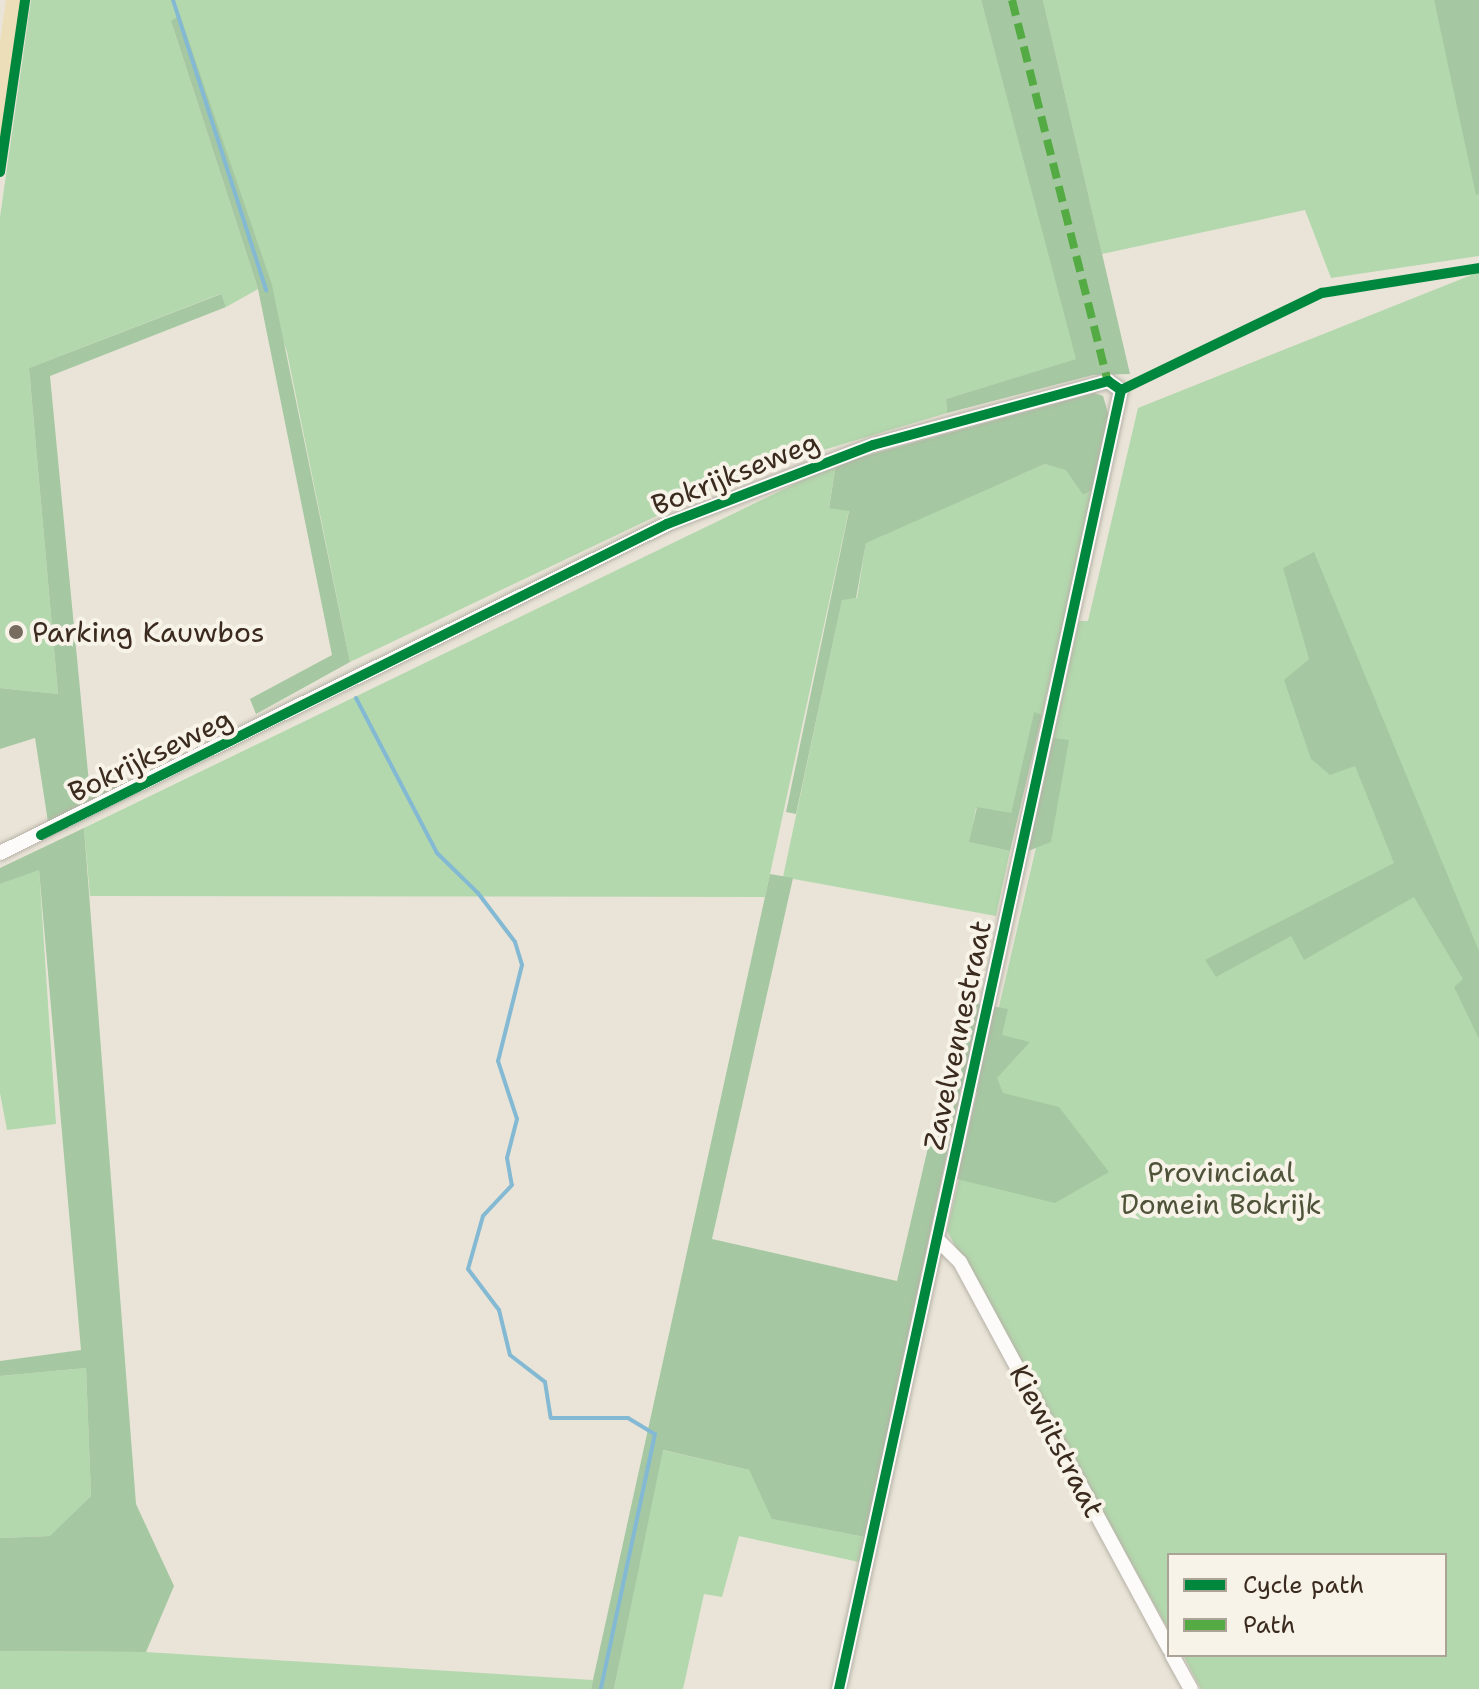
<!DOCTYPE html>
<style>
body{margin:0}
#map{position:relative;width:1479px;height:1689px;overflow:hidden;background:#e9e4d7;font-family:"Shantell Sans",sans-serif}
div>[style]{position:absolute}
[style*='--x']{left:calc(var(--x)*1px);top:calc(var(--y)*1px);width:calc(var(--w)*1px);rotate:calc(var(--a)*1deg)}
.green>*{inset:0;background:#b3d8ad}
.forest>*{inset:0;background:#a5c8a2}
.sand>*{inset:0;background:#ecdeb8}
.stream>*{height:4px;margin:-2px;padding:0 2px;transform-origin:2px;border-radius:2px;background:#84b9d4}
.roads{filter:drop-shadow(0 0 2px #b6b1a7) drop-shadow(0 0 2px #b6b1a7)}
.street>*{height:14px;margin:-7px;padding:0 7px;transform-origin:7px;border-radius:7px;background:#fcfbf9}
.quiet>*{height:8px;margin-top:-4px;transform-origin:0;background:repeating-linear-gradient(90deg,#55ab43 0 16px,transparent 0 24px)}
.cycleway>*{height:10px;margin:-5px;padding:0 5px;transform-origin:5px;border-radius:5px;background:#00873e}
.dots>*{width:22px;height:22px;translate:-50% -50%;box-sizing:border-box;border:4px solid #f7f3e8;border-radius:50%}
span{translate:-50% -50%;white-space:nowrap;text-align:center;line-height:1.15;-webkit-text-stroke:8px #f7f3e8;paint-order:stroke}
.street-label{font-size:28px;color:#3b2a1e}
.poi-label{font-size:28px;color:#3b2a1e}
.left{translate:0 -50%;text-align:left}
.park-label{font-size:28px;color:#4e5339}
.legend{position:absolute;left:1167px;top:1553px;width:280px;height:104px;box-sizing:border-box;background:#f7f3e8;border:2px solid #aca397;margin:0;padding:10px 14px;list-style:none;font-size:24px;color:#3b2a1e}
.legend li{display:flex;align-items:center;gap:16px;height:40px}
.legend b{width:40px;border:2px solid #aca397}
</style>
<div id="map">
<div class="green">
<i style="clip-path:polygon(31px 0,981px 0,1077px 359px,946px 399px,947px 413px,749px 472px,350px 662px,287px 352px,171px 21px,258px 289px,226px 307px,220px 294px,29px 368px,58px 694px,0 688px,0 217px)"></i>
<i style="clip-path:polygon(1043px 0,1434px 0,1479px 194px,1479px 256px,1331px 278px,1305px 210px,1102px 254px)"></i>
<i style="clip-path:polygon(1479px 272px,1479px 1689px,1201px 1689px,1183px 1655px,1445px 1655px,1445px 1555px,1169px 1555px,1169px 1631px,947px 1231px,1061px 740px,1053px 738px,1079px 621px,1088px 621px,1138px 408px)"></i>
<i style="clip-path:polygon(836px 464px,829px 507px,849px 510px,765px 897px,90px 896px,84px 828px)"></i>
<i style="clip-path:polygon(1045px 464px,1066px 469px,1083px 495px,1094px 489px,1042px 715px,1034px 713px,1011px 814px,976px 808px,970px 842px,1010px 851px,996px 916px,783px 877px,842px 599px,857px 598px,866px 542px)"></i>
<i style="clip-path:polygon(39px 869px,56px 1124px,7px 1130px,0 1093px,0 884px)"></i>
<i style="clip-path:polygon(86px 1368px,91px 1496px,51px 1536px,0 1538px,0 1376px)"></i>
<i style="clip-path:polygon(662px 1450px,749px 1470px,773px 1519px,865px 1537px,859px 1562px,739px 1536px,722px 1597px,704px 1594px,683px 1689px,614px 1689px)"></i>
<i style="clip-path:polygon(0 1651px,146px 1652px,593px 1680px,591px 1689px,0 1689px)"></i>
</div>
<div class="forest">
<i style="clip-path:polygon(981px 0,1043px 0,1130px 374px,1093px 375px,947px 413px,946px 399px,1076px 359px)"></i>
<i style="clip-path:polygon(1434px 0,1479px 0,1479px 194px,1476px 195px)"></i>
<i style="clip-path:polygon(180px 15px,272px 285px,350px 662px,256px 714px,250px 699px,332px 655px,258px 289px,171px 21px)"></i>
<i style="clip-path:polygon(221px 294px,226px 307px,50px 376px,89px 783px,115px 773px,120px 785px,48px 822px,35px 738px,0 749px,0 688px,58px 694px,29px 368px)"></i>
<i style="clip-path:polygon(1094px 393px,1103px 396px,1109px 416px,1094px 489px,1083px 495px,1066px 470px,1045px 464px,866px 543px,856px 598px,842px 600px,796px 814px,786px 812px,849px 511px,829px 508px,836px 464px)"></i>
<i style="clip-path:polygon(1314px 552px,1479px 951px,1479px 1039px,1454px 987px,1463px 979px,1414px 897px,1304px 960px,1291px 936px,1216px 977px,1205px 960px,1394px 863px,1355px 766px,1330px 775px,1311px 759px,1284px 680px,1309px 659px,1283px 568px)"></i>
<i style="clip-path:polygon(1034px 712px,1042px 715px,1010px 851px,969px 842px,977px 807px,1011px 813px)"></i>
<i style="clip-path:polygon(1053px 738px,1069px 740px,1051px 842px,1028px 851px)"></i>
<i style="clip-path:polygon(84px 828px,136px 1504px,174px 1586px,146px 1652px,0 1651px,0 1538px,50px 1536px,91px 1496px,86px 1368px,0 1376px,0 1361px,81px 1350px,39px 870px,0 884px,0 868px)"></i>
<i style="clip-path:polygon(770px 874px,793px 878px,712px 1239px,897px 1281px,962px 1001px,1008px 1009px,1002px 1035px,1030px 1042px,997px 1078px,1003px 1093px,1059px 1107px,1109px 1172px,1055px 1203px,957px 1179px,977px 1092px,961px 1088px,865px 1537px,772px 1519px,749px 1470px,663px 1450px,614px 1689px,591px 1689px)"></i>
</div>
<div class="sand">
<i style="clip-path:polygon(6px 0,21px 0,0 150px,0 42px)"></i>
</div>
<div class="stream">
<i style="--x:173;--y:0;--w:305;--a:72.2"></i>
<i style="--x:356;--y:698;--w:175;--a:62.4"></i>
<i style="--x:437;--y:853;--w:57;--a:44.3"></i>
<i style="--x:478;--y:893;--w:61;--a:52.9"></i>
<i style="--x:515;--y:942;--w:24;--a:73"></i>
<i style="--x:522;--y:965;--w:99;--a:104"></i>
<i style="--x:498;--y:1061;--w:61;--a:71.9"></i>
<i style="--x:517;--y:1119;--w:40;--a:104.4"></i>
<i style="--x:507;--y:1158;--w:27;--a:80"></i>
<i style="--x:512;--y:1185;--w:42;--a:133.1"></i>
<i style="--x:483;--y:1216;--w:55;--a:105.8"></i>
<i style="--x:468;--y:1269;--w:51;--a:52.9"></i>
<i style="--x:499;--y:1310;--w:46;--a:76.3"></i>
<i style="--x:510;--y:1355;--w:44;--a:37.6"></i>
<i style="--x:545;--y:1382;--w:36;--a:81"></i>
<i style="--x:551;--y:1418;--w:77;--a:0"></i>
<i style="--x:628;--y:1418;--w:31;--a:31"></i>
<i style="--x:655;--y:1434;--w:261;--a:102"></i>
</div>
<div class="roads">
<div class="street">
<i style="--x:0;--y:853;--w:744;--a:-26.25"></i>
<i style="--x:667;--y:524;--w:221;--a:-21"></i>
<i style="--x:873;--y:445;--w:244;--a:-15.2"></i>
<i style="--x:1108;--y:381;--w:16;--a:35"></i>
<i style="--x:1121;--y:390;--w:1329;--a:102.25"></i>
<i style="--x:937;--y:1239;--w:33;--a:45"></i>
<i style="--x:960;--y:1262;--w:440;--a:61.6"></i>
<i style="--x:1172;--y:1655;--w:39;--a:61"></i>
</div>
</div>
<div class="quiet">
<i style="--x:1012;--y:0;--w:393;--a:75.9"></i>
</div>
<div class="cycleway">
<i style="--x:0;--y:172;--w:174;--a:-81.7"></i>
<i style="--x:1121;--y:390;--w:223;--a:-25.8"></i>
<i style="--x:1322;--y:293;--w:159;--a:-9"></i>
<i style="--x:41;--y:835;--w:699;--a:-26.42"></i>
<i style="--x:667;--y:524;--w:221;--a:-21"></i>
<i style="--x:873;--y:445;--w:244;--a:-15.2"></i>
<i style="--x:1108;--y:381;--w:16;--a:35"></i>
<i style="--x:839;--y:1689;--w:1329;--a:-77.75"></i>
</div>
<div class="dots">
<i style="left:16px;top:632px;background:#786b5f"></i>
</div>
<div class="street-label">
<span style="left:735px;top:473px;rotate:-22deg">Bokrijkseweg</span>
<span style="left:150px;top:755px;rotate:-26deg">Bokrijkseweg</span>
<span style="left:957px;top:1035px;rotate:-78deg">Zavelvennestraat</span>
<span style="left:1057px;top:1441px;rotate:62deg">Kiewitstraat</span>
</div>
<div class="poi-label">
<span class="left" style="left:32px;top:632px">Parking Kauwbos</span>
</div>
<div class="park-label">
<span style="left:1221px;top:1188px">Provinciaal<br>Domein Bokrijk</span>
</div>
<ul class="legend">
<li><b style="height:10px;background:#00873e"></b>Cycle path</li>
<li><b style="height:10px;background:#55ab43"></b>Path</li>
</ul>
</div>
